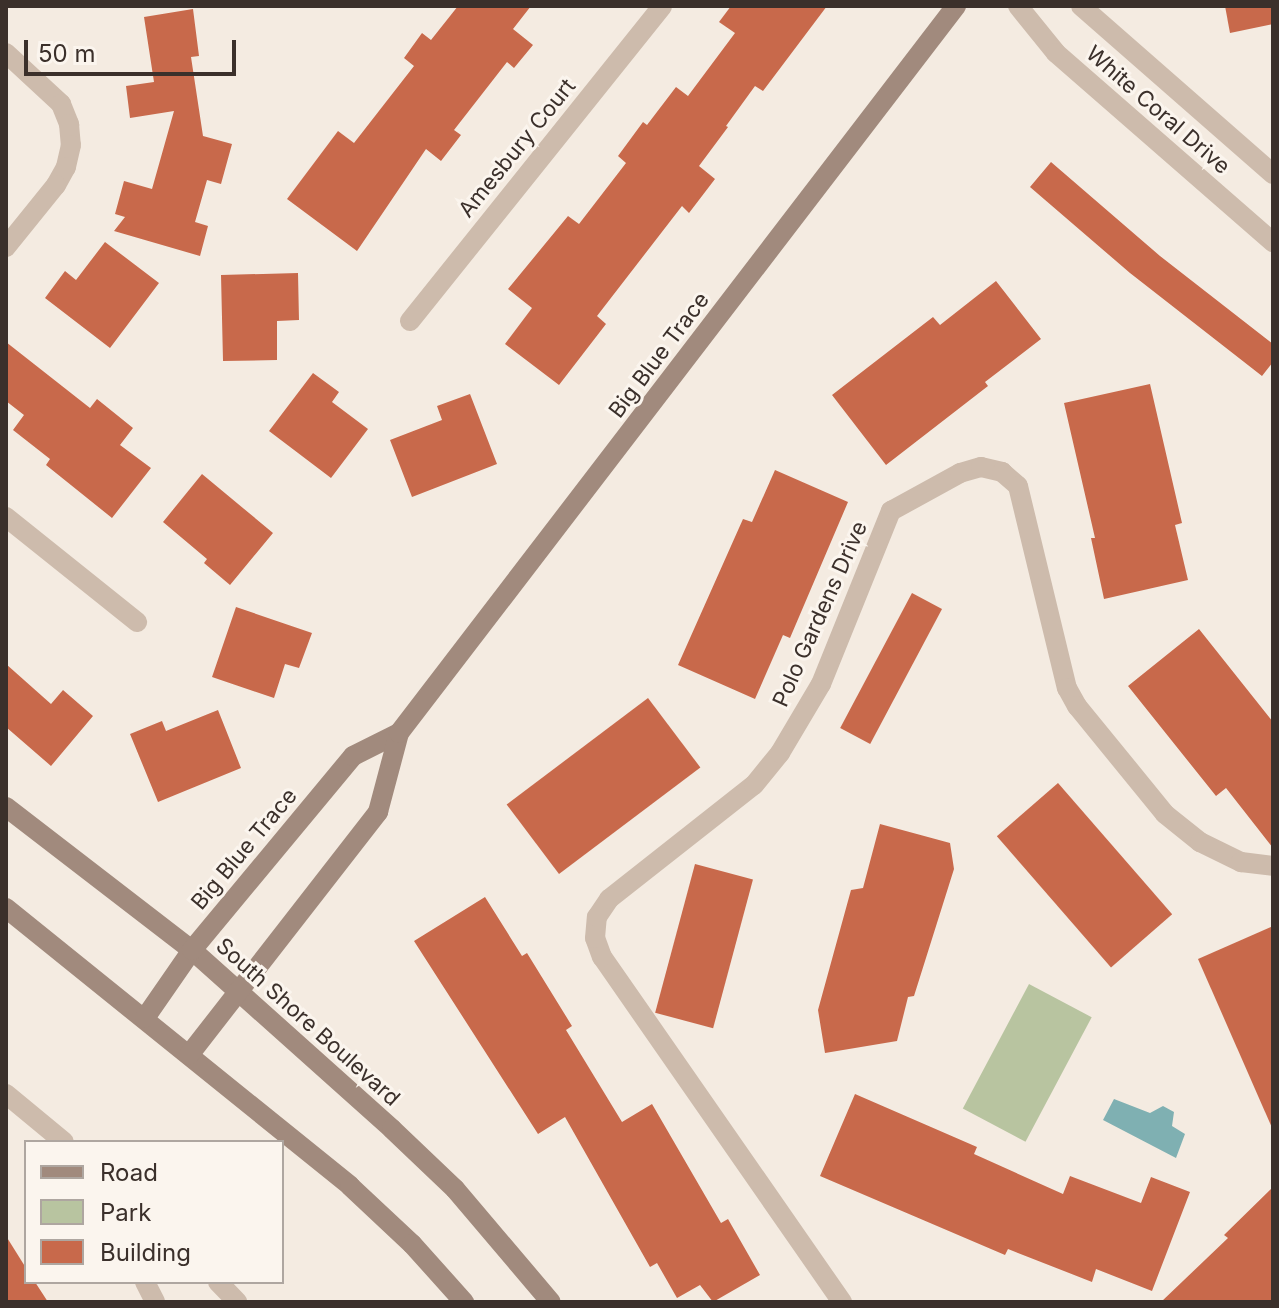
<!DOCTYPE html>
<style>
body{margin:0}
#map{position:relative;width:1279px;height:1308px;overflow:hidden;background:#f4ebe1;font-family:Inter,sans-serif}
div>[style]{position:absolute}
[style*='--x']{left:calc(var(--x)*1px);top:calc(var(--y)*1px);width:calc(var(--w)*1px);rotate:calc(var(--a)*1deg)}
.green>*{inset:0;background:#b8c4a0;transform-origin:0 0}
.water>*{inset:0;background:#7fb0b2}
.building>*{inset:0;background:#c8694b;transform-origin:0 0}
.street>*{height:20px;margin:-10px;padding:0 10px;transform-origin:10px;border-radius:10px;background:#cdbbac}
.secondary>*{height:20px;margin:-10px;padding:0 10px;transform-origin:10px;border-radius:10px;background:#a18a7d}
span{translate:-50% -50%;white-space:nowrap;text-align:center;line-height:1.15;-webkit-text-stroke:6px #fbf5ee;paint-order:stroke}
.street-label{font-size:22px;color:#3b302b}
.frame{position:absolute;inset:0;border:8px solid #3b302b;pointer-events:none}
.legend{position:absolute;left:24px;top:1140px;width:260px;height:144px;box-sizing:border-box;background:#fbf5ee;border:2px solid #aea6a0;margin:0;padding:10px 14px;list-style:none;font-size:24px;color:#3b302b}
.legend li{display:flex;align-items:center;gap:16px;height:40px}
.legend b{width:40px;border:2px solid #aea6a0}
.scale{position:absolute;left:24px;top:40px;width:212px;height:36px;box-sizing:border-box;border:4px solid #3b302b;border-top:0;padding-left:10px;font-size:24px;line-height:28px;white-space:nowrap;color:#3b302b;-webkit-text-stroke:6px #fbf5ee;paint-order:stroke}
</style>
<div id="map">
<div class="green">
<i style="left:1029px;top:984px;width:71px;height:141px;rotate:28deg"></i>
</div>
<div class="water">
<i style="clip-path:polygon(1114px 1099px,1150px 1113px,1163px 1106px,1174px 1112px,1172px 1126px,1185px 1134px,1176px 1158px,1103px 1120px)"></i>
</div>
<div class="building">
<i style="clip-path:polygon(458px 6px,531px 6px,513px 29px,533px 45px,514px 68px,507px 62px,454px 130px,461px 135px,441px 161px,426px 149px,357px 251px,287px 199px,338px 131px,354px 143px,414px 66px,404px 58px,422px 33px,431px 40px)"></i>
<i style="clip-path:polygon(731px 6px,827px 6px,763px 91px,755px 86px,726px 126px,728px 127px,699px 166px,715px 179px,689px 213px,682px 206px,597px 316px,606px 324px,559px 385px,505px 344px,532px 308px,508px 289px,568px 216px,579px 224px,626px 163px,618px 156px,643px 122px,647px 125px,676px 87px,688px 96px,735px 33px,719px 22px)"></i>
<i style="clip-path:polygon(1225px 6px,1273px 6px,1273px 24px,1230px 33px)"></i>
<i style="clip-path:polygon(193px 9px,199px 56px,191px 57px,203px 136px,232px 144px,221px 184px,207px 180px,195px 222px,208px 226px,200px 256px,114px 231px,125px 217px,115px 214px,124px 181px,152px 189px,174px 111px,130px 118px,126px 86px,154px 82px,144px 17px)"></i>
<i style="clip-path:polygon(1051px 162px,1160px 256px,1273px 344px,1273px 362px,1262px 376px,1130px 273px,1030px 187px)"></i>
<i style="clip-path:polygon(105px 242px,159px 283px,110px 348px,45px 298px,65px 271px,76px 280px)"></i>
<i style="clip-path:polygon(298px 273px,299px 320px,277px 321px,277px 360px,223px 361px,221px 275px)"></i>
<i style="clip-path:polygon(996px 281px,1041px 339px,985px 382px,988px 386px,886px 465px,832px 395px,933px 317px,940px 325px)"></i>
<i style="clip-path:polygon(6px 342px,90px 408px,97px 399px,133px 428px,120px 445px,151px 468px,112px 518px,46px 465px,50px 459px,13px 430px,24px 415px,6px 401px)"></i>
<i style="clip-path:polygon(313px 373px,339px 392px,332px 402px,368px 429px,331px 478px,269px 431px)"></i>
<i style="clip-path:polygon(1150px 384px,1182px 523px,1175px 525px,1188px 580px,1104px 599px,1091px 538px,1095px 538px,1064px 403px)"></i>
<i style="clip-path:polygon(470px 394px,497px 464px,412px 497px,390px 440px,442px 420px,437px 406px)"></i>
<i style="clip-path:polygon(775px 470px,848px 502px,790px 638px,783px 635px,755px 699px,678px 665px,743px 519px,752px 522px)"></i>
<i style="clip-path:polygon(202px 474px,273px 533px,230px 585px,204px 563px,207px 559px,163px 522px)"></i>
<i style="left:912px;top:593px;width:34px;height:153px;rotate:28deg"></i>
<i style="clip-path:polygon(236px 607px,312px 633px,299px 668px,285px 664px,274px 698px,212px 677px)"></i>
<i style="clip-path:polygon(1199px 629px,1273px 722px,1273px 848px,1226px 788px,1216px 796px,1128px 686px)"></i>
<i style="clip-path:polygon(6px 664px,51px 704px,63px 690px,93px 716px,51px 766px,6px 727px)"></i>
<i style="left:648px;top:698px;width:87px;height:177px;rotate:53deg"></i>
<i style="clip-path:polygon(218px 710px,241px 768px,158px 802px,130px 734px,162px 721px,166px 731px)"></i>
<i style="left:1058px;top:783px;width:174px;height:81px;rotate:49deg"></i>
<i style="clip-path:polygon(880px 824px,950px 843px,954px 869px,914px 996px,908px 997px,897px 1041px,825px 1053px,818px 1010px,851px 890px,863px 888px)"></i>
<i style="left:695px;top:864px;width:60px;height:154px;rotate:15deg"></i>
<i style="clip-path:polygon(485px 897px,522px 956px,527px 953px,572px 1026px,566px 1030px,622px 1122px,652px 1104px,721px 1223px,728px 1219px,760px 1275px,713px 1302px,700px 1285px,677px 1298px,657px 1263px,650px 1267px,565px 1117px,538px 1134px,414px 941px)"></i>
<i style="clip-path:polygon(1273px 926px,1273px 1130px,1198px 959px)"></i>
<i style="clip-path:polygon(855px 1094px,977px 1147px,974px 1154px,1063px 1194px,1070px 1176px,1141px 1203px,1151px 1177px,1190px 1192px,1152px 1291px,1096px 1269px,1092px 1282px,1008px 1249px,1005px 1255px,820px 1176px)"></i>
<i style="clip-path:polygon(1273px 1187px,1273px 1302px,1161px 1302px,1228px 1238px,1224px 1235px)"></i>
<i style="clip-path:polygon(6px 1236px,26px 1268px,26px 1282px,35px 1282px,48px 1302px,6px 1302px)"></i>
</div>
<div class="street">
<i style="--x:1018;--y:6;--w:60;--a:51"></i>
<i style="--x:1056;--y:53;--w:288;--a:41.1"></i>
<i style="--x:1081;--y:6;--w:255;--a:41.2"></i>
<i style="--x:6;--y:53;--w:75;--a:42.8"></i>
<i style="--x:61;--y:104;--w:22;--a:68"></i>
<i style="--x:69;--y:124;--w:21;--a:85"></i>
<i style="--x:71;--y:145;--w:23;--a:103"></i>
<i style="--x:66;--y:167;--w:21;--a:119"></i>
<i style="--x:56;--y:185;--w:80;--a:128.9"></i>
<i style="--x:410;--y:321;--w:403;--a:-51.3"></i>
<i style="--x:6;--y:517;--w:168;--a:38.7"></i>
<i style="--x:6;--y:1094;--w:75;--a:39.6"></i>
<i style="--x:145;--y:1282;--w:22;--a:63"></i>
<i style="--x:218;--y:1282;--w:28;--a:46"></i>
<i style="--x:842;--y:1302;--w:420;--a:-124.8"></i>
<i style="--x:602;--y:957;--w:20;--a:-110"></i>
<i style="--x:595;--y:938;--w:21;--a:-85"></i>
<i style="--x:597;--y:917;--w:22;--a:-56"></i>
<i style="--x:609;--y:899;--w:184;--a:-38.2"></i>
<i style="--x:754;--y:785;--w:41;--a:-50.9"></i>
<i style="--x:780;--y:753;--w:80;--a:-59.3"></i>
<i style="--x:821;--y:684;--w:187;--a:-68"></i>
<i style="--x:891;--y:511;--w:79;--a:-28.8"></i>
<i style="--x:960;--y:473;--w:22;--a:-16"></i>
<i style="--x:981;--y:467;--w:22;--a:13"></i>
<i style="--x:1002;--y:472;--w:21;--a:41"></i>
<i style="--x:1018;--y:486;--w:208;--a:76.4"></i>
<i style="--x:1067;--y:688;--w:21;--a:61"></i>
<i style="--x:1077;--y:706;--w:139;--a:50.8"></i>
<i style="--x:1165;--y:814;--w:45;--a:38.7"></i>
<i style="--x:1200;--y:842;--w:46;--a:26"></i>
<i style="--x:1241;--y:862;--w:32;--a:7"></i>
</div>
<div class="secondary">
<i style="--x:6;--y:807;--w:235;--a:37.6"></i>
<i style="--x:192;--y:950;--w:268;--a:41.8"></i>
<i style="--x:392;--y:1129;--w:87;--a:43.6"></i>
<i style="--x:455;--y:1189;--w:148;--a:49.7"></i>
<i style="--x:6;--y:908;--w:442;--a:38.9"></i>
<i style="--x:350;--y:1186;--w:85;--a:43.1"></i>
<i style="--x:412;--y:1244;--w:78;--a:48.1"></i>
<i style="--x:145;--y:1018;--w:83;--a:-55.3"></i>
<i style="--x:192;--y:950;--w:252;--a:-50.3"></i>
<i style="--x:353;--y:756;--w:51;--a:-26.6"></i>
<i style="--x:189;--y:1055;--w:308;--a:-52.1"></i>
<i style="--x:378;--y:812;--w:82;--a:-75.1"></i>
<i style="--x:399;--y:733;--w:916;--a:-52.54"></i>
</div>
<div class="street-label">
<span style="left:1158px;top:110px;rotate:41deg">White Coral Drive</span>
<span style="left:517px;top:148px;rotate:-51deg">Amesbury Court</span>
<span style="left:659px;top:355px;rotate:-53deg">Big Blue Trace</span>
<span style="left:820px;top:614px;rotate:-66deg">Polo Gardens Drive</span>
<span style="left:244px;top:849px;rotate:-50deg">Big Blue Trace</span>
<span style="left:308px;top:1022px;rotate:42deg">South Shore Boulevard</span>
</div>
<div class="frame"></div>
<ul class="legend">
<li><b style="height:10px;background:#a18a7d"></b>Road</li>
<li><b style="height:22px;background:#b8c4a0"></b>Park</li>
<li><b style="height:22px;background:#c8694b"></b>Building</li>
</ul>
<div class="scale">50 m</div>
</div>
